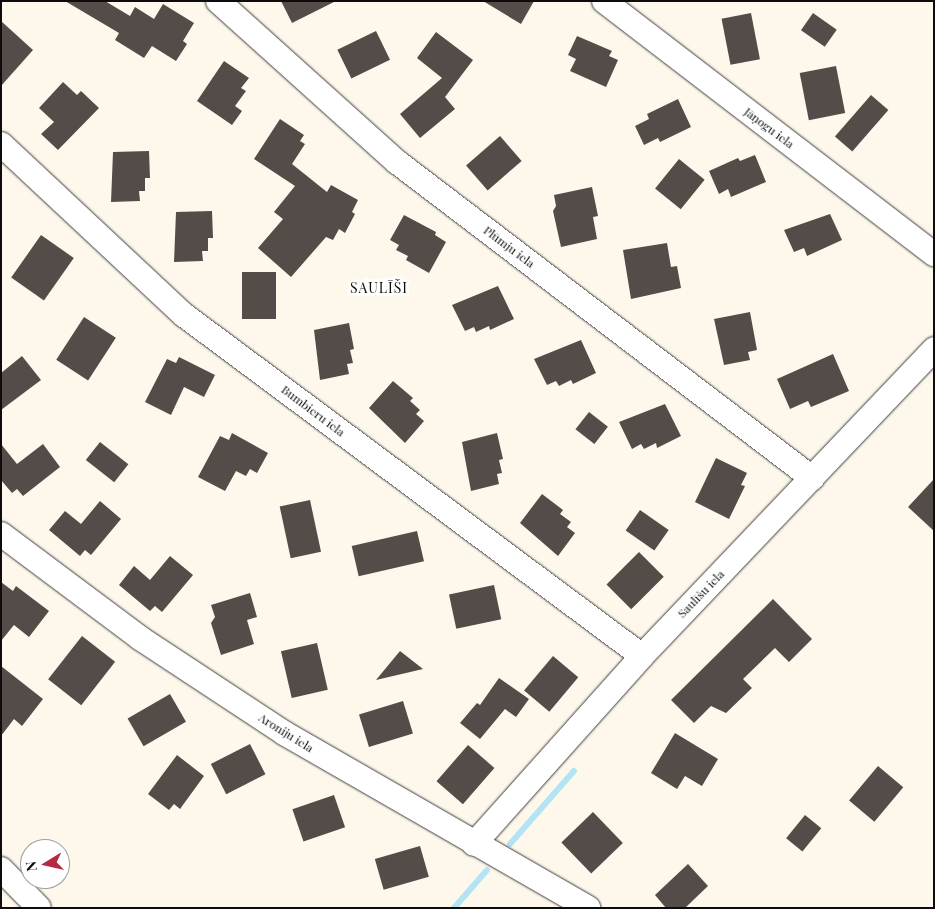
<!DOCTYPE html>
<meta charset="utf-8">
<style>
body{margin:0}
#map{position:relative;width:935px;height:909px;overflow:hidden;background:#fef8ec;font-family:"Playfair Display",serif}
div>[style]{position:absolute}
[style*='--x']{left:calc(var(--x)*1px);top:calc(var(--y)*1px);width:calc(var(--w)*1px);rotate:calc(var(--a)*1deg)}
.stream>*{height:6px;margin:-3px;padding:0 3px;transform-origin:3px;border-radius:3px;background:#b3e4f4}
.building>*{inset:0;background:#544c49;transform-origin:0 0}
.roads{filter:drop-shadow(0 0 1px #3f3f3f) drop-shadow(0 0 1px #3f3f3f)}
.minor>*{height:24px;margin:-12px;padding:0 12px;transform-origin:12px;border-radius:12px;background:#fff}
span{translate:-50% -50%;white-space:nowrap;text-align:center;line-height:1.15;-webkit-text-stroke:5px #fff;paint-order:stroke}
.street-label{font-size:12px;color:#0c0c0c}
.neighbourhood-label{font-size:14px;color:#0c0c0c;letter-spacing:1px}
.frame{position:absolute;inset:0;border:2px solid #0c0c0c;pointer-events:none}
.north{position:absolute;left:20px;top:839px;width:50px;height:50px;box-sizing:border-box;background:#fff;border:1px solid #9e9e9e;border-radius:50%;rotate:261deg;font-size:14px;font-weight:700;line-height:20px;text-align:center;color:#0c0c0c}
.north::after{content:'';display:block;margin:auto;width:18px;height:22px;background:#b72943;clip-path:polygon(50% 0,100% 100%,50% 72%,0 100%)}
</style>
<div id="map">
<div class="stream">
<i style="--x:510;--y:844;--w:97;--a:-48.8"></i>
<i style="--x:454;--y:908;--w:50;--a:-49"></i>
</div>
<div class="building">
<i style="clip-path:polygon(65px 1px,105px 1px,130px 16px,135px 7px,154px 19px,163px 4px,194px 23px,183px 41px,187px 44px,176px 61px,152px 46px,144px 58px,115px 40px,119px 33px)"></i>
<i style="clip-path:polygon(281px 1px,336px 1px,292px 23px)"></i>
<i style="clip-path:polygon(483px 1px,534px 1px,521px 24px)"></i>
<i style="left:751px;top:13px;width:47px;height:30px;rotate:79deg"></i>
<i style="left:813px;top:13px;width:29px;height:21px;rotate:35deg"></i>
<i style="clip-path:polygon(1px 21px,33px 50px,1px 86px)"></i>
<i style="left:376px;top:31px;width:32px;height:43px;rotate:64deg"></i>
<i style="clip-path:polygon(436px 32px,473px 60px,445px 97px,455px 109px,420px 138px,400px 114px,442px 78px,417px 58px)"></i>
<i style="clip-path:polygon(577px 36px,612px 51px,609px 56px,618px 60px,606px 87px,570px 71px,576px 59px,568px 55px)"></i>
<i style="clip-path:polygon(224px 61px,249px 78px,241px 88px,246px 91px,235px 106px,242px 111px,232px 125px,197px 101px)"></i>
<i style="left:836px;top:66px;width:48px;height:37px;rotate:79deg"></i>
<i style="clip-path:polygon(63px 82px,77px 95px,81px 91px,99px 108px,58px 150px,41px 134px,54px 122px,39px 108px)"></i>
<i style="left:871px;top:95px;width:23px;height:55px;rotate:41deg"></i>
<i style="clip-path:polygon(678px 99px,691px 127px,660px 142px,658px 138px,644px 145px,635px 126px,649px 119px,647px 114px)"></i>
<i style="clip-path:polygon(280px 119px,304px 135px,300px 141px,305px 144px,292px 164px,327px 192px,331px 185px,358px 200px,352px 212px,355px 214px,345px 233px,339px 229px,333px 240px,326px 237px,291px 277px,258px 248px,283px 219px,274px 212px,295px 186px,254px 159px)"></i>
<i style="left:500px;top:136px;width:33px;height:45px;rotate:49deg"></i>
<i style="clip-path:polygon(149px 151px,150px 178px,145px 178px,145px 191px,139px 191px,140px 201px,111px 202px,113px 152px)"></i>
<i style="clip-path:polygon(755px 155px,766px 182px,731px 197px,728px 189px,719px 194px,709px 171px,738px 158px,740px 161px)"></i>
<i style="left:679px;top:159px;width:33px;height:38px;rotate:39deg"></i>
<i style="clip-path:polygon(592px 187px,598px 216px,593px 217px,597px 239px,561px 247px,553px 211px,556px 206px,554px 195px)"></i>
<i style="clip-path:polygon(212px 211px,213px 238px,208px 238px,208px 251px,202px 251px,203px 261px,174px 262px,176px 212px)"></i>
<i style="clip-path:polygon(830px 214px,842px 240px,807px 256px,804px 248px,794px 252px,784px 230px)"></i>
<i style="clip-path:polygon(404px 215px,436px 232px,435px 235px,446px 242px,429px 273px,406px 260px,408px 256px,396px 250px,399px 245px,390px 240px)"></i>
<i style="left:41px;top:235px;width:40px;height:52px;rotate:35deg"></i>
<i style="clip-path:polygon(667px 243px,671px 267px,677px 266px,681px 288px,631px 299px,623px 250px)"></i>
<i style="left:242px;top:272px;width:34px;height:47px"></i>
<i style="clip-path:polygon(498px 286px,514px 319px,490px 330px,489px 326px,476px 332px,474px 327px,465px 331px,452px 305px)"></i>
<i style="clip-path:polygon(750px 312px,757px 350px,748px 352px,750px 360px,724px 365px,714px 319px)"></i>
<i style="left:84px;top:317px;width:38px;height:51px;rotate:33deg"></i>
<i style="clip-path:polygon(349px 323px,354px 349px,350px 350px,353px 363px,347px 364px,349px 374px,320px 380px,314px 330px)"></i>
<i style="clip-path:polygon(581px 340px,596px 373px,573px 384px,571px 380px,559px 386px,556px 381px,547px 385px,534px 359px)"></i>
<i style="clip-path:polygon(833px 354px,849px 391px,811px 407px,808px 401px,790px 409px,777px 379px)"></i>
<i style="clip-path:polygon(22px 356px,41px 380px,1px 410px,1px 373px)"></i>
<i style="clip-path:polygon(179px 357px,215px 375px,204px 397px,184px 387px,171px 415px,145px 402px,167px 359px,176px 363px)"></i>
<i style="clip-path:polygon(393px 381px,413px 398px,410px 401px,420px 410px,416px 414px,424px 421px,405px 443px,369px 408px)"></i>
<i style="clip-path:polygon(665px 404px,681px 436px,657px 448px,656px 443px,644px 449px,641px 444px,632px 449px,619px 422px)"></i>
<i style="left:589px;top:412px;width:24px;height:22px;rotate:38deg"></i>
<i style="clip-path:polygon(232px 433px,268px 453px,257px 473px,250px 469px,246px 476px,236px 471px,225px 491px,198px 477px,220px 436px,229px 440px)"></i>
<i style="clip-path:polygon(497px 433px,503px 459px,499px 460px,502px 473px,497px 474px,499px 484px,471px 491px,462px 442px)"></i>
<i style="left:100px;top:442px;width:36px;height:23px;rotate:38deg"></i>
<i style="clip-path:polygon(1px 444px,17px 464px,43px 444px,60px 467px,23px 496px,17px 489px,12px 493px,1px 480px)"></i>
<i style="clip-path:polygon(716px 458px,747px 473px,741px 485px,745px 486px,729px 519px,695px 502px)"></i>
<i style="clip-path:polygon(934px 479px,934px 531px,908px 507px)"></i>
<i style="clip-path:polygon(542px 494px,563px 510px,560px 514px,571px 522px,567px 527px,575px 533px,558px 556px,520px 523px)"></i>
<i style="left:310px;top:500px;width:53px;height:31px;rotate:78deg"></i>
<i style="clip-path:polygon(100px 501px,121px 519px,91px 555px,85px 550px,80px 556px,49px 530px,65px 511px,81px 524px)"></i>
<i style="left:640px;top:510px;width:35px;height:25px;rotate:35deg"></i>
<i style="left:417px;top:531px;width:31px;height:67px;rotate:77deg"></i>
<i style="left:639px;top:552px;width:35px;height:46px;rotate:45deg"></i>
<i style="clip-path:polygon(170px 556px,193px 575px,162px 612px,155px 606px,150px 611px,119px 585px,134px 566px,150px 580px)"></i>
<i style="clip-path:polygon(1px 582px,13px 591px,16px 586px,49px 611px,29px 637px,14px 625px,1px 641px)"></i>
<i style="left:494px;top:585px;width:35px;height:46px;rotate:78deg"></i>
<i style="clip-path:polygon(250px 593px,257px 617px,247px 620px,254px 644px,221px 655px,211px 623px,215px 617px,211px 605px)"></i>
<i style="clip-path:polygon(773px 599px,812px 639px,789px 662px,775px 648px,743px 679px,752px 688px,726px 713px,711px 706px,694px 723px,671px 700px)"></i>
<i style="left:82px;top:636px;width:42px;height:55px;rotate:38deg"></i>
<i style="left:317px;top:643px;width:48px;height:37px;rotate:77deg"></i>
<i style="clip-path:polygon(400px 651px,423px 669px,376px 680px)"></i>
<i style="left:553px;top:656px;width:33px;height:45px;rotate:40deg"></i>
<i style="clip-path:polygon(1px 666px,43px 699px,22px 726px,14px 719px,1px 736px)"></i>
<i style="clip-path:polygon(499px 678px,529px 699px,516px 717px,505px 709px,480px 739px,460px 723px,477px 703px,480px 705px)"></i>
<i style="left:170px;top:694px;width:32px;height:49px;rotate:60deg"></i>
<i style="left:403px;top:701px;width:34px;height:46px;rotate:73deg"></i>
<i style="clip-path:polygon(675px 733px,718px 759px,702px 786px,685px 776px,677px 789px,651px 773px)"></i>
<i style="left:250px;top:744px;width:34px;height:44px;rotate:63deg"></i>
<i style="left:468px;top:745px;width:35px;height:48px;rotate:41deg"></i>
<i style="clip-path:polygon(177px 755px,204px 776px,180px 809px,174px 804px,169px 810px,148px 794px)"></i>
<i style="left:878px;top:766px;width:33px;height:45px;rotate:40deg"></i>
<i style="left:334px;top:795px;width:34px;height:44px;rotate:71deg"></i>
<i style="left:593px;top:812px;width:43px;height:44px;rotate:46deg"></i>
<i style="left:805px;top:815px;width:21px;height:30px;rotate:39deg"></i>
<i style="left:420px;top:846px;width:32px;height:47px;rotate:74deg"></i>
<i style="clip-path:polygon(688px 864px,708px 886px,685px 908px,666px 908px,655px 895px)"></i>
</div>
<div class="roads">
<div class="minor">
<i style="--x:218;--y:1;--w:241;--a:42"></i>
<i style="--x:397;--y:162;--w:522;--a:37.29"></i>
<i style="--x:604;--y:1;--w:416;--a:37.5"></i>
<i style="--x:1;--y:144;--w:250;--a:43.1"></i>
<i style="--x:184;--y:315;--w:571;--a:36.67"></i>
<i style="--x:1;--y:534;--w:174;--a:36.8"></i>
<i style="--x:140;--y:638;--w:173;--a:33.4"></i>
<i style="--x:284;--y:733;--w:351;--a:29.9"></i>
<i style="--x:474;--y:844;--w:252;--a:-48.2"></i>
<i style="--x:642;--y:656;--w:424;--a:-46.4"></i>
<i style="--x:1;--y:869;--w:54;--a:45.7"></i>
</div>
</div>
<div class="street-label">
<span style="left:769px;top:128px;rotate:37deg">Jāņogu iela</span>
<span style="left:509px;top:247px;rotate:37deg">Plūmju iela</span>
<span style="left:313px;top:411px;rotate:37deg">Bumbieru iela</span>
<span style="left:701px;top:594px;rotate:-46deg">Saulīšu iela</span>
<span style="left:286px;top:733px;rotate:32deg">Aroniju iela</span>
</div>
<div class="neighbourhood-label">
<span style="left:379px;top:288px">SAULĪŠI</span>
</div>
<div class="frame"></div>
<div class="north">N</div>
</div>
